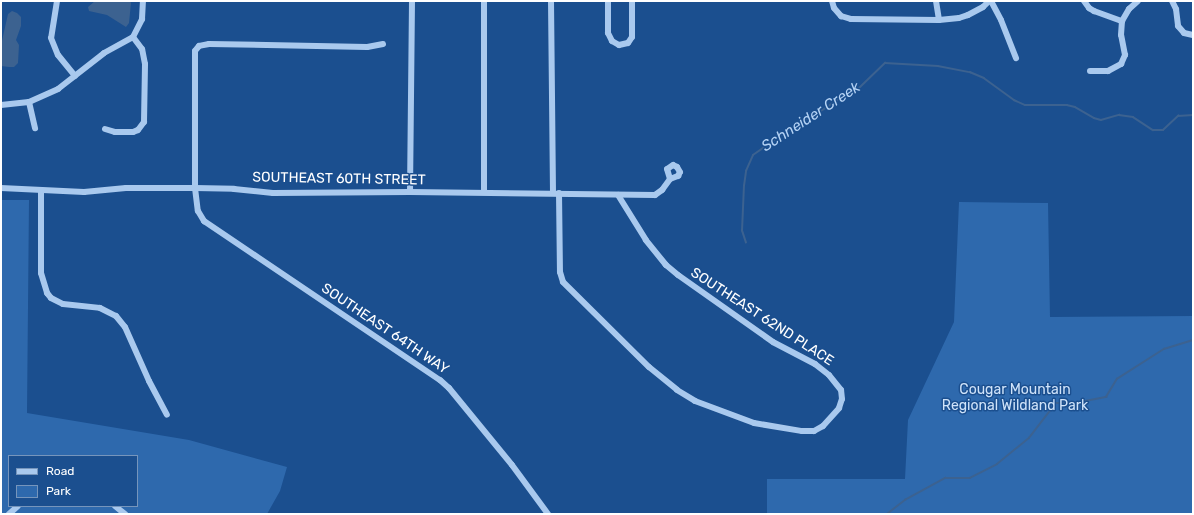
<!DOCTYPE html>
<style>
body{margin:0}
#map{position:relative;width:1194px;height:515px;overflow:hidden;background:#1b4f8f;font-family:Rubik,sans-serif}
div>[style]{position:absolute}
[style*='--x']{left:calc(var(--x)*1px);top:calc(var(--y)*1px);width:calc(var(--w)*1px);rotate:calc(var(--a)*1deg)}
.green>*{inset:0;background:#2e69ad}
.water>*{inset:0;background:#3c6290}
.stream>*{height:1.5px;margin:-0.75px;padding:0 0.75px;transform-origin:0.75px;border-radius:0.75px;background:#3c6290}
.minor>*{height:6px;margin:-3px;padding:0 3px;transform-origin:3px;border-radius:3px;background:#a9c9ee}
span{translate:-50% -50%;white-space:nowrap;text-align:center;line-height:1.15;-webkit-text-stroke:3px #1b4f8f;paint-order:stroke}
.street-label{font-size:14px;color:#fff}
.park-label{font-size:14px;color:#cfe3fa}
.water-label{font-size:15px;color:#b5d3f5;font-style:italic}
.frame{position:absolute;inset:0;border:2px solid #fff;pointer-events:none}
.legend{position:absolute;left:8px;top:455px;width:130px;height:52px;box-sizing:border-box;background:#1b4f8f;border:1px solid #7695bc;margin:0;padding:5px 7px;list-style:none;font-size:12px;color:#fff}
.legend li{display:flex;align-items:center;gap:8px;height:20px}
.legend b{width:20px;border:1px solid #7695bc}
</style>
<div id="map">
<div class="green">
<i style="clip-path:polygon(evenodd,1px 200px,29px 200px,27px 413px,189px 440px,287px 467px,280px 491px,267px 514px,1px 514px,1px 200px,9px 456px,137px 456px,137px 506px,9px 506px,9px 456px)"></i>
<i style="clip-path:polygon(959px 202px,1048px 203px,1050px 317px,1193px 316px,1193px 514px,767px 514px,767px 479px,905px 479px,908px 420px,954px 322px)"></i>
</div>
<div class="water">
<i style="clip-path:polygon(95px 1px,130px 1px,131px 3px,129px 23px,126px 27px,107px 15px,89px 11px,88px 7px)"></i>
<i style="clip-path:polygon(12px 11px,17px 13px,21px 17px,21px 26px,16px 40px,19px 45px,18px 63px,14px 67px,9px 67px,1px 66px,1px 45px,8px 14px)"></i>
</div>
<div class="stream">
<i style="--x:746;--y:243;--w:13;--a:-108"></i>
<i style="--x:742;--y:231;--w:45;--a:-87.5"></i>
<i style="--x:744;--y:186;--w:15;--a:-82"></i>
<i style="--x:746;--y:171;--w:17;--a:-66"></i>
<i style="--x:753;--y:155;--w:56;--a:-34.8"></i>
<i style="--x:799;--y:123;--w:18;--a:-27"></i>
<i style="--x:815;--y:115;--w:43;--a:-33.7"></i>
<i style="--x:851;--y:91;--w:6;--a:-9"></i>
<i style="--x:857;--y:90;--w:39;--a:-44"></i>
<i style="--x:885;--y:63;--w:53;--a:3.2"></i>
<i style="--x:938;--y:66;--w:33;--a:11"></i>
<i style="--x:970;--y:72;--w:15;--a:23"></i>
<i style="--x:984;--y:78;--w:37;--a:36"></i>
<i style="--x:1014;--y:100;--w:12;--a:24"></i>
<i style="--x:1025;--y:105;--w:42;--a:0"></i>
<i style="--x:1067;--y:105;--w:8;--a:14"></i>
<i style="--x:1075;--y:107;--w:22;--a:30"></i>
<i style="--x:1094;--y:118;--w:7;--a:16"></i>
<i style="--x:1101;--y:120;--w:19;--a:-16"></i>
<i style="--x:1119;--y:115;--w:14;--a:8"></i>
<i style="--x:1133;--y:117;--w:24;--a:33"></i>
<i style="--x:1153;--y:130;--w:10;--a:0"></i>
<i style="--x:1163;--y:130;--w:21;--a:-43"></i>
<i style="--x:1178;--y:116;--w:15;--a:-4"></i>
<i style="--x:887;--y:514;--w:23;--a:-38"></i>
<i style="--x:905;--y:500;--w:46;--a:-28.8"></i>
<i style="--x:945;--y:478;--w:25;--a:0"></i>
<i style="--x:970;--y:478;--w:30;--a:-27"></i>
<i style="--x:997;--y:464;--w:41;--a:-39.1"></i>
<i style="--x:1029;--y:438;--w:44;--a:-52.4"></i>
<i style="--x:1056;--y:403;--w:19;--a:0"></i>
<i style="--x:1075;--y:403;--w:32;--a:-11"></i>
<i style="--x:1106;--y:397;--w:21;--a:-59"></i>
<i style="--x:1117;--y:379;--w:56;--a:-32.6"></i>
<i style="--x:1164;--y:349;--w:30;--a:-17"></i>
</div>
<div class="minor">
<i style="--x:57;--y:1;--w:37;--a:99"></i>
<i style="--x:51;--y:38;--w:18;--a:68"></i>
<i style="--x:58;--y:55;--w:27;--a:51"></i>
<i style="--x:484;--y:1;--w:191;--a:90"></i>
<i style="--x:551;--y:1;--w:192;--a:89.4"></i>
<i style="--x:608;--y:1;--w:32;--a:90"></i>
<i style="--x:608;--y:33;--w:9;--a:63"></i>
<i style="--x:612;--y:41;--w:8;--a:30"></i>
<i style="--x:619;--y:45;--w:9;--a:-13"></i>
<i style="--x:628;--y:43;--w:7;--a:-56"></i>
<i style="--x:632;--y:37;--w:36;--a:-90"></i>
<i style="--x:832;--y:1;--w:7;--a:74"></i>
<i style="--x:834;--y:8;--w:11;--a:49"></i>
<i style="--x:841;--y:16;--w:10;--a:17"></i>
<i style="--x:851;--y:19;--w:88;--a:0.7"></i>
<i style="--x:939;--y:20;--w:20;--a:-6"></i>
<i style="--x:959;--y:18;--w:9;--a:-18"></i>
<i style="--x:968;--y:15;--w:17;--a:-28"></i>
<i style="--x:983;--y:7;--w:8;--a:-45"></i>
<i style="--x:936;--y:1;--w:19;--a:81"></i>
<i style="--x:991;--y:1;--w:21;--a:62"></i>
<i style="--x:1001;--y:20;--w:41;--a:68.5"></i>
<i style="--x:1084;--y:1;--w:9;--a:54"></i>
<i style="--x:1089;--y:8;--w:6;--a:31"></i>
<i style="--x:1094;--y:11;--w:30;--a:20"></i>
<i style="--x:1172;--y:1;--w:9;--a:63"></i>
<i style="--x:1176;--y:9;--w:17;--a:83"></i>
<i style="--x:1178;--y:26;--w:9;--a:49"></i>
<i style="--x:1184;--y:33;--w:9;--a:13"></i>
<i style="--x:383;--y:44;--w:16;--a:169"></i>
<i style="--x:367;--y:47;--w:158;--a:-178.9"></i>
<i style="--x:209;--y:44;--w:10;--a:169"></i>
<i style="--x:199;--y:46;--w:6;--a:129"></i>
<i style="--x:195;--y:51;--w:137;--a:90"></i>
<i style="--x:195;--y:188;--w:23;--a:83"></i>
<i style="--x:198;--y:211;--w:12;--a:59"></i>
<i style="--x:204;--y:221;--w:285;--a:34"></i>
<i style="--x:440;--y:380;--w:12;--a:42"></i>
<i style="--x:449;--y:388;--w:99;--a:50.7"></i>
<i style="--x:512;--y:465;--w:61;--a:53.7"></i>
<i style="--x:1090;--y:71;--w:18;--a:0"></i>
<i style="--x:1108;--y:71;--w:15;--a:-28"></i>
<i style="--x:1121;--y:64;--w:10;--a:-66"></i>
<i style="--x:1125;--y:55;--w:20;--a:-101"></i>
<i style="--x:1121;--y:35;--w:14;--a:-86"></i>
<i style="--x:1122;--y:21;--w:14;--a:-60"></i>
<i style="--x:1129;--y:9;--w:12;--a:-42"></i>
<i style="--x:29;--y:102;--w:27;--a:77"></i>
<i style="--x:1;--y:105;--w:28;--a:-6"></i>
<i style="--x:29;--y:102;--w:32;--a:-24"></i>
<i style="--x:58;--y:89;--w:58;--a:-38"></i>
<i style="--x:104;--y:53;--w:33;--a:-29"></i>
<i style="--x:133;--y:37;--w:20;--a:-63"></i>
<i style="--x:142;--y:19;--w:18;--a:-87"></i>
<i style="--x:105;--y:129;--w:10;--a:17"></i>
<i style="--x:115;--y:132;--w:18;--a:0"></i>
<i style="--x:133;--y:132;--w:5;--a:-22"></i>
<i style="--x:138;--y:130;--w:10;--a:-53"></i>
<i style="--x:144;--y:122;--w:58;--a:-89"></i>
<i style="--x:145;--y:64;--w:15;--a:-101"></i>
<i style="--x:142;--y:49;--w:15;--a:-127"></i>
<i style="--x:1;--y:188;--w:83;--a:2.8"></i>
<i style="--x:84;--y:192;--w:42;--a:-5.4"></i>
<i style="--x:126;--y:188;--w:69;--a:0"></i>
<i style="--x:195;--y:188;--w:39;--a:1"></i>
<i style="--x:234;--y:189;--w:39;--a:6"></i>
<i style="--x:273;--y:193;--w:137;--a:-0.4"></i>
<i style="--x:410;--y:192;--w:245;--a:0.7"></i>
<i style="--x:655;--y:195;--w:9;--a:-36"></i>
<i style="--x:662;--y:190;--w:14;--a:-54"></i>
<i style="--x:670;--y:179;--w:9;--a:-21"></i>
<i style="--x:678;--y:176;--w:4;--a:-63"></i>
<i style="--x:680;--y:172;--w:6;--a:-121"></i>
<i style="--x:677;--y:167;--w:4;--a:-153"></i>
<i style="--x:673;--y:165;--w:7;--a:146"></i>
<i style="--x:667;--y:169;--w:10;--a:73"></i>
<i style="--x:41;--y:190;--w:83;--a:90"></i>
<i style="--x:41;--y:273;--w:21;--a:73"></i>
<i style="--x:47;--y:293;--w:6;--a:51"></i>
<i style="--x:51;--y:298;--w:13;--a:27"></i>
<i style="--x:63;--y:304;--w:37;--a:6"></i>
<i style="--x:100;--y:308;--w:18;--a:27"></i>
<i style="--x:116;--y:316;--w:14;--a:51"></i>
<i style="--x:125;--y:327;--w:59;--a:66"></i>
<i style="--x:149;--y:381;--w:38;--a:62"></i>
<i style="--x:410;--y:192;--w:191;--a:-89.4"></i>
<i style="--x:559;--y:193;--w:79;--a:89.3"></i>
<i style="--x:560;--y:272;--w:10;--a:73"></i>
<i style="--x:563;--y:282;--w:121;--a:44.7"></i>
<i style="--x:649;--y:367;--w:36;--a:39"></i>
<i style="--x:677;--y:390;--w:21;--a:31"></i>
<i style="--x:695;--y:401;--w:63;--a:20.4"></i>
<i style="--x:754;--y:423;--w:49;--a:9.5"></i>
<i style="--x:802;--y:431;--w:12;--a:0"></i>
<i style="--x:814;--y:431;--w:10;--a:-29"></i>
<i style="--x:823;--y:426;--w:24;--a:-48"></i>
<i style="--x:839;--y:408;--w:9;--a:-72"></i>
<i style="--x:842;--y:399;--w:9;--a:-96"></i>
<i style="--x:841;--y:390;--w:19;--a:-129"></i>
<i style="--x:829;--y:375;--w:18;--a:-142"></i>
<i style="--x:815;--y:364;--w:47;--a:-152.4"></i>
<i style="--x:773;--y:342;--w:116;--a:-144.8"></i>
<i style="--x:678;--y:275;--w:16;--a:-140"></i>
<i style="--x:666;--y:265;--w:32;--a:-129"></i>
<i style="--x:646;--y:240;--w:53;--a:-121.9"></i>
<i style="--x:115;--y:506;--w:13;--a:39"></i>
<i style="--x:9;--y:514;--w:12;--a:-42"></i>
</div>
<div class="street-label">
<span style="left:339px;top:179px;rotate:1deg">SOUTHEAST 60TH STREET</span>
<span style="left:762px;top:317px;rotate:33deg">SOUTHEAST 62ND PLACE</span>
<span style="left:385px;top:329px;rotate:34deg">SOUTHEAST 64TH WAY</span>
</div>
<div class="park-label">
<span style="left:1015px;top:398px">Cougar Mountain<br>Regional Wildland Park</span>
</div>
<div class="water-label">
<span style="left:811px;top:117px;rotate:-33deg">Schneider Creek</span>
</div>
<div class="frame"></div>
<ul class="legend">
<li><b style="height:5px;background:#a9c9ee"></b>Road</li>
<li><b style="height:11px;background:#2e69ad"></b>Park</li>
</ul>
</div>
